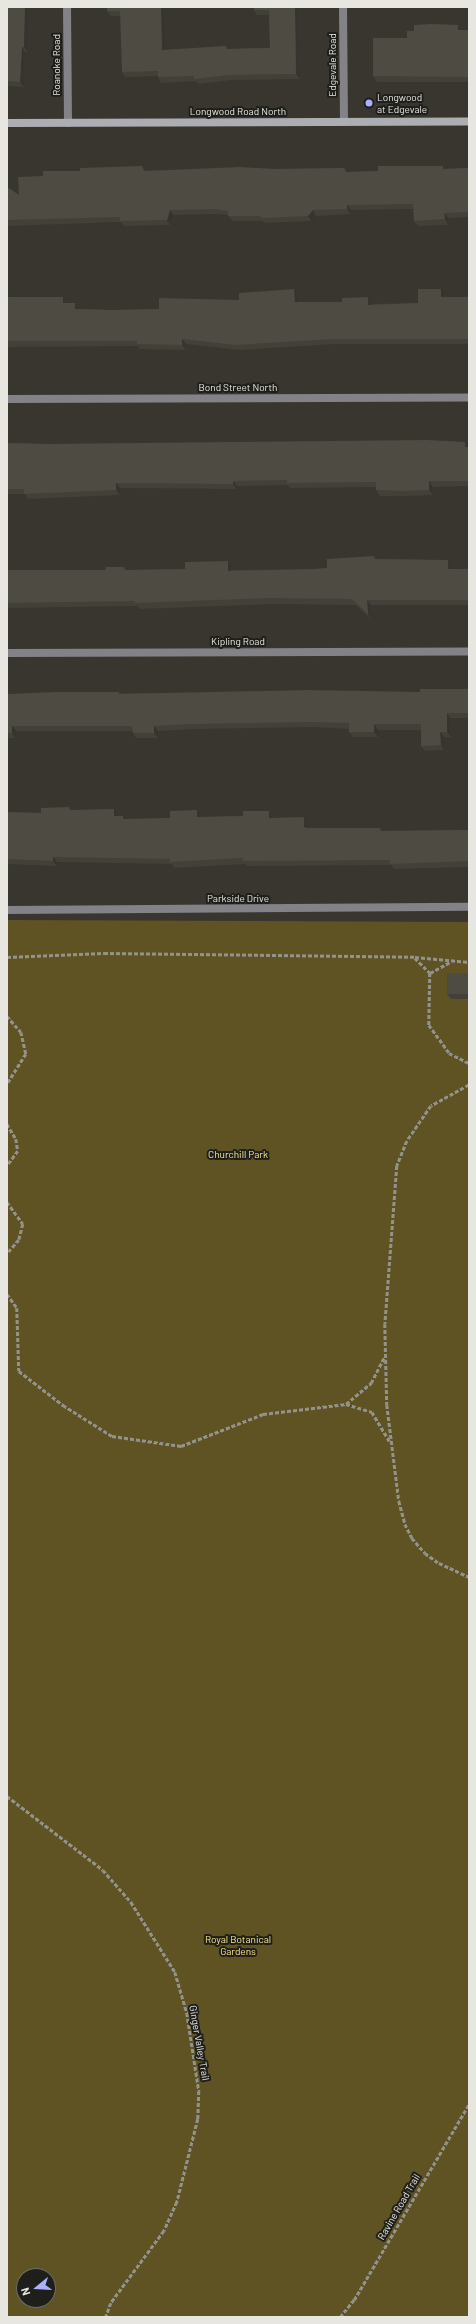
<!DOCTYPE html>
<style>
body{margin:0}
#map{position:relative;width:476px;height:2324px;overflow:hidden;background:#38362e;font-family:Barlow,sans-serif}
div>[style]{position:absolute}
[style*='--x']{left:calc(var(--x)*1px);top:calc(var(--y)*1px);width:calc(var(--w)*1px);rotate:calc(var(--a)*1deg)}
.green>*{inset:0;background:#5f5323}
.path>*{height:2.5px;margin-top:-1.25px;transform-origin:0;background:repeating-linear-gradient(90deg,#94928c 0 4px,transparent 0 6px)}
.street>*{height:8px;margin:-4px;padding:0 4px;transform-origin:4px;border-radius:4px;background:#828287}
.secondary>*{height:8px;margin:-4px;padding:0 4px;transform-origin:4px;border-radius:4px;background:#adadb4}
.wall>*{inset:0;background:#424039}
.shaded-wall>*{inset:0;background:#36342e}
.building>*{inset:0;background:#4d4b42;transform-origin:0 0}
.dots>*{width:11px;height:11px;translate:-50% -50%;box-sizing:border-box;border:2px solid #1e1e1a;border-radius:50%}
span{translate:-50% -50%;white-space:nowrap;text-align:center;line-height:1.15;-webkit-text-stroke:4px #1e1e1a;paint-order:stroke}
.street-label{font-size:10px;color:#e7e6e1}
.poi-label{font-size:10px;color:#e7e6e1}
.left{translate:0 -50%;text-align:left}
.park-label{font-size:10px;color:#fbe48d}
.frame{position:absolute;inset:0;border:8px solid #e7e6e1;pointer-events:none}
.north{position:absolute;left:16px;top:2268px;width:40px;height:40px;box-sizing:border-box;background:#1e1e1a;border:1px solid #6e6e6a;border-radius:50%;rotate:252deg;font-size:11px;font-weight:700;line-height:16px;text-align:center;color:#e7e6e1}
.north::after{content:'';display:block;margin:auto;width:14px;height:18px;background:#aab0fb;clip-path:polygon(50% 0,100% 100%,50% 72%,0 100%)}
</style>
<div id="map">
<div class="green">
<i style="clip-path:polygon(evenodd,7px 920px,469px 922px,469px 2317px,7px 2317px,7px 920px,24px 2276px,48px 2276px,48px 2300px,24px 2300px,24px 2276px)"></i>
</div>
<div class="path">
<i style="--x:7;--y:957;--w:97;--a:-2.4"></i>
<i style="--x:104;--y:953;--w:311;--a:0.7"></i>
<i style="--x:415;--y:957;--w:54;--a:5.3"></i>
<i style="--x:415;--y:958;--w:21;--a:45"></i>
<i style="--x:430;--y:973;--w:52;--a:91.1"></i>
<i style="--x:429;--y:1025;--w:34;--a:54"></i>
<i style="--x:449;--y:1053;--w:22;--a:27"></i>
<i style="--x:430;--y:973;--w:23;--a:-29"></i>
<i style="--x:7;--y:1016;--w:21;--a:49"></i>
<i style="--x:21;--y:1032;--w:23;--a:77"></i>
<i style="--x:26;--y:1054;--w:36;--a:122"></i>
<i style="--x:469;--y:1085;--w:43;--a:151.1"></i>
<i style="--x:431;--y:1106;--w:42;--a:124.4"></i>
<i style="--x:407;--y:1141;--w:27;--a:112"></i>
<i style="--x:397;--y:1166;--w:158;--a:94.3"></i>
<i style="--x:385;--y:1324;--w:81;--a:88.6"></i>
<i style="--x:387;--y:1405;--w:97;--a:82.9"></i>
<i style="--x:399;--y:1501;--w:24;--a:75"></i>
<i style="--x:405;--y:1524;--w:16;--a:63"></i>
<i style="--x:412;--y:1538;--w:20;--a:49"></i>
<i style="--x:425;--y:1553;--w:17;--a:36"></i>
<i style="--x:439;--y:1563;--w:33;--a:25"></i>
<i style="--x:7;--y:1124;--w:17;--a:59"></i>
<i style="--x:16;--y:1139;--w:12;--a:81"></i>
<i style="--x:18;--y:1151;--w:19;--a:126"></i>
<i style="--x:7;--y:1202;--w:27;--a:54"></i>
<i style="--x:23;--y:1224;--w:16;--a:104"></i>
<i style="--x:19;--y:1240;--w:18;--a:131"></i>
<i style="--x:7;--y:1294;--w:17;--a:54"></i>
<i style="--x:17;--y:1308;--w:63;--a:88.2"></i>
<i style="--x:19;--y:1371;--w:56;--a:37.7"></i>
<i style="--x:63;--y:1405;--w:58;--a:32.3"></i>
<i style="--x:112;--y:1436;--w:70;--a:8.2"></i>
<i style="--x:181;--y:1446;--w:88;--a:-21.3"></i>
<i style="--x:263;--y:1414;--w:84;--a:-6.9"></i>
<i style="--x:346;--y:1404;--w:27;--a:17"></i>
<i style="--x:372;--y:1412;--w:35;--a:59"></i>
<i style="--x:346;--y:1404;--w:33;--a:-40"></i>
<i style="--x:371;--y:1383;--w:30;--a:-63"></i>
<i style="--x:7;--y:1796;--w:121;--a:37.6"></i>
<i style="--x:103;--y:1870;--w:43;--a:48.8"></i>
<i style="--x:131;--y:1902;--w:83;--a:57.8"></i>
<i style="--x:175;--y:1972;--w:43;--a:73.7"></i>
<i style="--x:187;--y:2013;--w:79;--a:81.3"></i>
<i style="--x:199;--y:2091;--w:28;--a:92"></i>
<i style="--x:198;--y:2119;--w:86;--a:104.2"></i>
<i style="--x:177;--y:2202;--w:32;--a:114"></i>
<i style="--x:164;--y:2231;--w:89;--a:126.4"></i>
<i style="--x:111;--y:2303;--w:15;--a:110"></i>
<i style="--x:340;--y:2317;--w:22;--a:-51"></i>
<i style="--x:354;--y:2300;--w:227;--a:-59.6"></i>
</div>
<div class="street">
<i style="--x:67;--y:7;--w:116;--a:89.5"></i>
<i style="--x:343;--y:7;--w:115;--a:89.5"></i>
<i style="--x:7;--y:399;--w:462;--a:-0.2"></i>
<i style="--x:7;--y:653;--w:462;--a:-0.2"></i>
<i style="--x:7;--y:910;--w:462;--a:-0.4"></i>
</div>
<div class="secondary">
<i style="--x:7;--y:123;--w:462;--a:-0.2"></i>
</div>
<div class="wall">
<i style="clip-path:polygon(7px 7px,28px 52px,25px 52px,24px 87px,7px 86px)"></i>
<i style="clip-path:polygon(107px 7px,164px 7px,166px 50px,226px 46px,228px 49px,270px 48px,269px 15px,257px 15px,254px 10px,254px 7px,298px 7px,300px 79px,231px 80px,198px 84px,196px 81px,161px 83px,158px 77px,158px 76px,125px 77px,122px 72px,121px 16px,111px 16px,107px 11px)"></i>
<i style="clip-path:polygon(469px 30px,469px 82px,377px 82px,373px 76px,407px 38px,414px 31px)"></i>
<i style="clip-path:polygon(142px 166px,145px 171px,344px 168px,347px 172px,469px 168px,469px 217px,448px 218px,448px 225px,418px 226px,414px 221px,414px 209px,351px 210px,351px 214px,316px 216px,312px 221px,264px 223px,263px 221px,232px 221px,228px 215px,220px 214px,174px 215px,170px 225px,124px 226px,121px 222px,7px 226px,7px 187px,19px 195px,43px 176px,80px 171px)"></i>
<i style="clip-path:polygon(294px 289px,298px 294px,298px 302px,372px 303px,372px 304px,418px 303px,445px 294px,445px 297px,469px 297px,469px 344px,336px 344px,239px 350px,186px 344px,186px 350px,140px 349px,138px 346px,7px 347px,7px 290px,10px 295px,10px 297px,63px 297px,66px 303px,78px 308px,78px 309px,113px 310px,159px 309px,239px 300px)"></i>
<i style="clip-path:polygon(465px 442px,468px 447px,469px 447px,469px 486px,433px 487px,433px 495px,408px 496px,380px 496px,376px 490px,376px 487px,290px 488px,288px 485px,237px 486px,237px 489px,124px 488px,120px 488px,120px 495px,28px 499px,25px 494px,7px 494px,7px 443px,48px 444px)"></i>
<i style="clip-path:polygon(374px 556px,376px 559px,448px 560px,452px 565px,452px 569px,469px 569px,469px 605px,371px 605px,372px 620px,356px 605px,274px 604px,140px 609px,138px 606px,7px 608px,7px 570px,105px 570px,124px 567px,127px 570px,185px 569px,228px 561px,231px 566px,231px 570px,315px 569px,327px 568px)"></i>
<i style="clip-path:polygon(469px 689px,469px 718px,450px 718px,451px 737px,444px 737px,444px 750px,425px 751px,421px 746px,421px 730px,378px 730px,378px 737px,353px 737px,349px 732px,349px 729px,315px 727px,196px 729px,158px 731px,158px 738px,136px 738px,133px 733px,132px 731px,16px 731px,15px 738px,7px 738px,7px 694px,420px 692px)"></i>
<i style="clip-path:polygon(114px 809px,118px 814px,118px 816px,125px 819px,170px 818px,197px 810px,201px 815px,201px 817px,243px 816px,269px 811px,273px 817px,273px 818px,308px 822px,308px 828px,380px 828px,382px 831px,469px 830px,469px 867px,394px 869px,391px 865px,247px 866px,245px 864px,174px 868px,172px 864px,57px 862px,57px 866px,7px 864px,7px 812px,41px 813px,72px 810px)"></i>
<i style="clip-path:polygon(469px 973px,469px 999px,451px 999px,447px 994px)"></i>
</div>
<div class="shaded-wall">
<i style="clip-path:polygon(25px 7px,28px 7px,28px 52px,24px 47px)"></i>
<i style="clip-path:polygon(161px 7px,164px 7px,166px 55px,162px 50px)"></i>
<i style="clip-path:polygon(295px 7px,298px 7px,300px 79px,296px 74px)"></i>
<i style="clip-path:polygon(458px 25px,461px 30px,458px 30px)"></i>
<i style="clip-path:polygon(22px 47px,25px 52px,24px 87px,20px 82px)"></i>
<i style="clip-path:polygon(347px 205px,351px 210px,351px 214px,347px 209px)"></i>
<i style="clip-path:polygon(170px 210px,174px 215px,170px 225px,167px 220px)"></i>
<i style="clip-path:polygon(313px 210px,316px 216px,312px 221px,308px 216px)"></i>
<i style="clip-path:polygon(444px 213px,448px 218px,448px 225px,445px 219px)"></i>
<i style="clip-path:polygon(294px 289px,298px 294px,298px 307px,295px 302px)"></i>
<i style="clip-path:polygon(441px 289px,445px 294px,445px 302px,441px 297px)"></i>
<i style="clip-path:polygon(7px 290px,10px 295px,10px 302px,7px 297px)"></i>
<i style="clip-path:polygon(63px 297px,66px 302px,67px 308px,63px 303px)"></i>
<i style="clip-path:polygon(368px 297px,372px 303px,372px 310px,368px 305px)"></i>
<i style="clip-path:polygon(75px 303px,78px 308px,78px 314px,75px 309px)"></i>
<i style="clip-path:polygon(182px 339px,186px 344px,186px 350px,182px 345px)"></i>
<i style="clip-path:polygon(465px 442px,468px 447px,465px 447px)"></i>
<i style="clip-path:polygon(468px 472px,469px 474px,469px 483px,468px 481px)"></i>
<i style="clip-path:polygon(233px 481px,237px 486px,237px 489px,233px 484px)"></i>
<i style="clip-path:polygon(429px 481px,433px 487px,433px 495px,429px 490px)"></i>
<i style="clip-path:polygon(116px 483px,120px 488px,120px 495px,116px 490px)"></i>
<i style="clip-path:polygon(448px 560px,452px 565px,452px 574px,448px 569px)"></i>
<i style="clip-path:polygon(228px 561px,231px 566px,231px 576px,228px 571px)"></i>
<i style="clip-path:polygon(367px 600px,371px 605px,372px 620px,368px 614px)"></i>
<i style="clip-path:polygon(447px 713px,450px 718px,451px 737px,447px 732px)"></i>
<i style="clip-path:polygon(374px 724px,378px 730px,378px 737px,374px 732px)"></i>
<i style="clip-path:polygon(12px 726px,16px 731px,15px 738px,12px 733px)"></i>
<i style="clip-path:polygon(154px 726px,158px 731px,158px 738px,154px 733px)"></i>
<i style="clip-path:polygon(440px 732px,444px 737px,444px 750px,441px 745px)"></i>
<i style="clip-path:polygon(114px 809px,118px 814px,118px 821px,114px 816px)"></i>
<i style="clip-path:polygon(197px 810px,201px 815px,201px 822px,197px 817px)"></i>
<i style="clip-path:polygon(269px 811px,273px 817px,273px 823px,269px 818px)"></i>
<i style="clip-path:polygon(304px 817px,308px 822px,308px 832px,304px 827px)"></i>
<i style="clip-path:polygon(53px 857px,57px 862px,57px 866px,53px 861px)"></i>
</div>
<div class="building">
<i style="clip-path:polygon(7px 7px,25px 7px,24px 47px,22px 47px,20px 82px,7px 81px)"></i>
<i style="clip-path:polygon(107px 7px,161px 7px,162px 50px,226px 46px,226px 49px,270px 48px,269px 10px,254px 10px,254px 7px,295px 7px,296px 74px,228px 75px,194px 79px,194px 76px,158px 77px,158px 71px,122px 72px,120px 11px,107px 11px)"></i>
<i style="clip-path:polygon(432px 24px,458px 25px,458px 30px,469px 30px,469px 77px,373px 76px,373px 38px,407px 38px,407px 31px,414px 31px,414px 25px)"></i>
<i style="clip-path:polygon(142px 166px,144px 171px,240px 167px,276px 169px,344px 168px,346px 172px,378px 171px,378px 166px,443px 166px,443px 169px,469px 168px,469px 212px,444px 213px,445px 219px,414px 221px,413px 204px,347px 205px,347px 209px,313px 210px,308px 216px,261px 218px,261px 216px,228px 216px,228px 211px,216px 209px,170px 210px,167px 220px,120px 221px,120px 217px,7px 220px,7px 187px,19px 195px,18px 177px,43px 176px,43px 171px,80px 171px,80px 168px)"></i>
<i style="clip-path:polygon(294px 289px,295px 302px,342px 302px,342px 298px,368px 297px,368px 305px,418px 303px,418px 289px,441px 289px,441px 297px,469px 297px,469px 339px,333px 339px,235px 345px,182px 339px,182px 345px,137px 344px,137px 341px,7px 341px,7px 297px,63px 297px,63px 303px,75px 303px,75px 309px,113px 310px,159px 309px,159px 298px,239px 300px,239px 293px)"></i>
<i style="clip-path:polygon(427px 440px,465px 442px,465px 447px,469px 447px,469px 472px,468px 472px,468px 481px,429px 481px,429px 490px,404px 491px,376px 490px,376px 482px,287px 483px,287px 480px,233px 481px,233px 484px,120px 483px,116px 483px,116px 490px,24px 494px,24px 489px,7px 489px,7px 443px,48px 444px)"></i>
<i style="clip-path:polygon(374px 556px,374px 559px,448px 560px,448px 569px,469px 569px,469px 600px,367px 600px,368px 614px,352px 599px,270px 598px,136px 603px,134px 601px,7px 603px,7px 570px,105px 570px,106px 567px,124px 567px,124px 570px,185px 569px,185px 562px,228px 561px,228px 571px,315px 569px,327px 568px,327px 559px)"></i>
<i style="clip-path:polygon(420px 689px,469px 689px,469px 713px,447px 713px,447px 732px,440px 732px,441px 745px,421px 746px,421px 724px,374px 724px,374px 732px,349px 732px,349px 723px,311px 722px,192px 724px,154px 726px,154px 733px,133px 733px,132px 726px,12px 726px,12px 733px,7px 733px,7px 694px,56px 692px,119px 692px,119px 694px,307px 690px,420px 692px)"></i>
<i style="clip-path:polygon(69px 807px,70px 810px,114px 809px,114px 816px,123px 816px,123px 819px,170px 818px,170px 811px,197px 810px,197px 817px,243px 816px,243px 811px,269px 811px,269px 818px,304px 817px,304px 827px,307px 828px,380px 828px,380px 831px,469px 830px,469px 861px,390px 864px,390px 860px,243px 861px,243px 858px,170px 862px,170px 859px,53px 857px,53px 861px,7px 859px,7px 812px,41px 813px,41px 808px)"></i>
<i style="left:447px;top:973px;width:22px;height:21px"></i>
</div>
<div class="dots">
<i style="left:369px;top:103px;background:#aab0fb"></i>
</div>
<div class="street-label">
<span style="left:57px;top:65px;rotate:-90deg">Roanoke Road</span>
<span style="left:333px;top:65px;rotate:-90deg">Edgevale Road</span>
<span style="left:238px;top:112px">Longwood Road North</span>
<span style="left:238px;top:388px">Bond Street North</span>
<span style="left:238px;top:642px">Kipling Road</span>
<span style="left:238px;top:899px">Parkside Drive</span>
<span style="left:199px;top:2043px;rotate:80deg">Ginger Valley Trail</span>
<span style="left:399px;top:2207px;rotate:-60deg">Ravine Road Trail</span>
</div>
<div class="poi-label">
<span class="left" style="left:377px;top:103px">Longwood<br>at Edgevale</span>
</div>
<div class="park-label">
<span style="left:238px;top:1155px">Churchill Park</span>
<span style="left:238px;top:1945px">Royal Botanical<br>Gardens</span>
</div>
<div class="frame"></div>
<div class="north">N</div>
</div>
